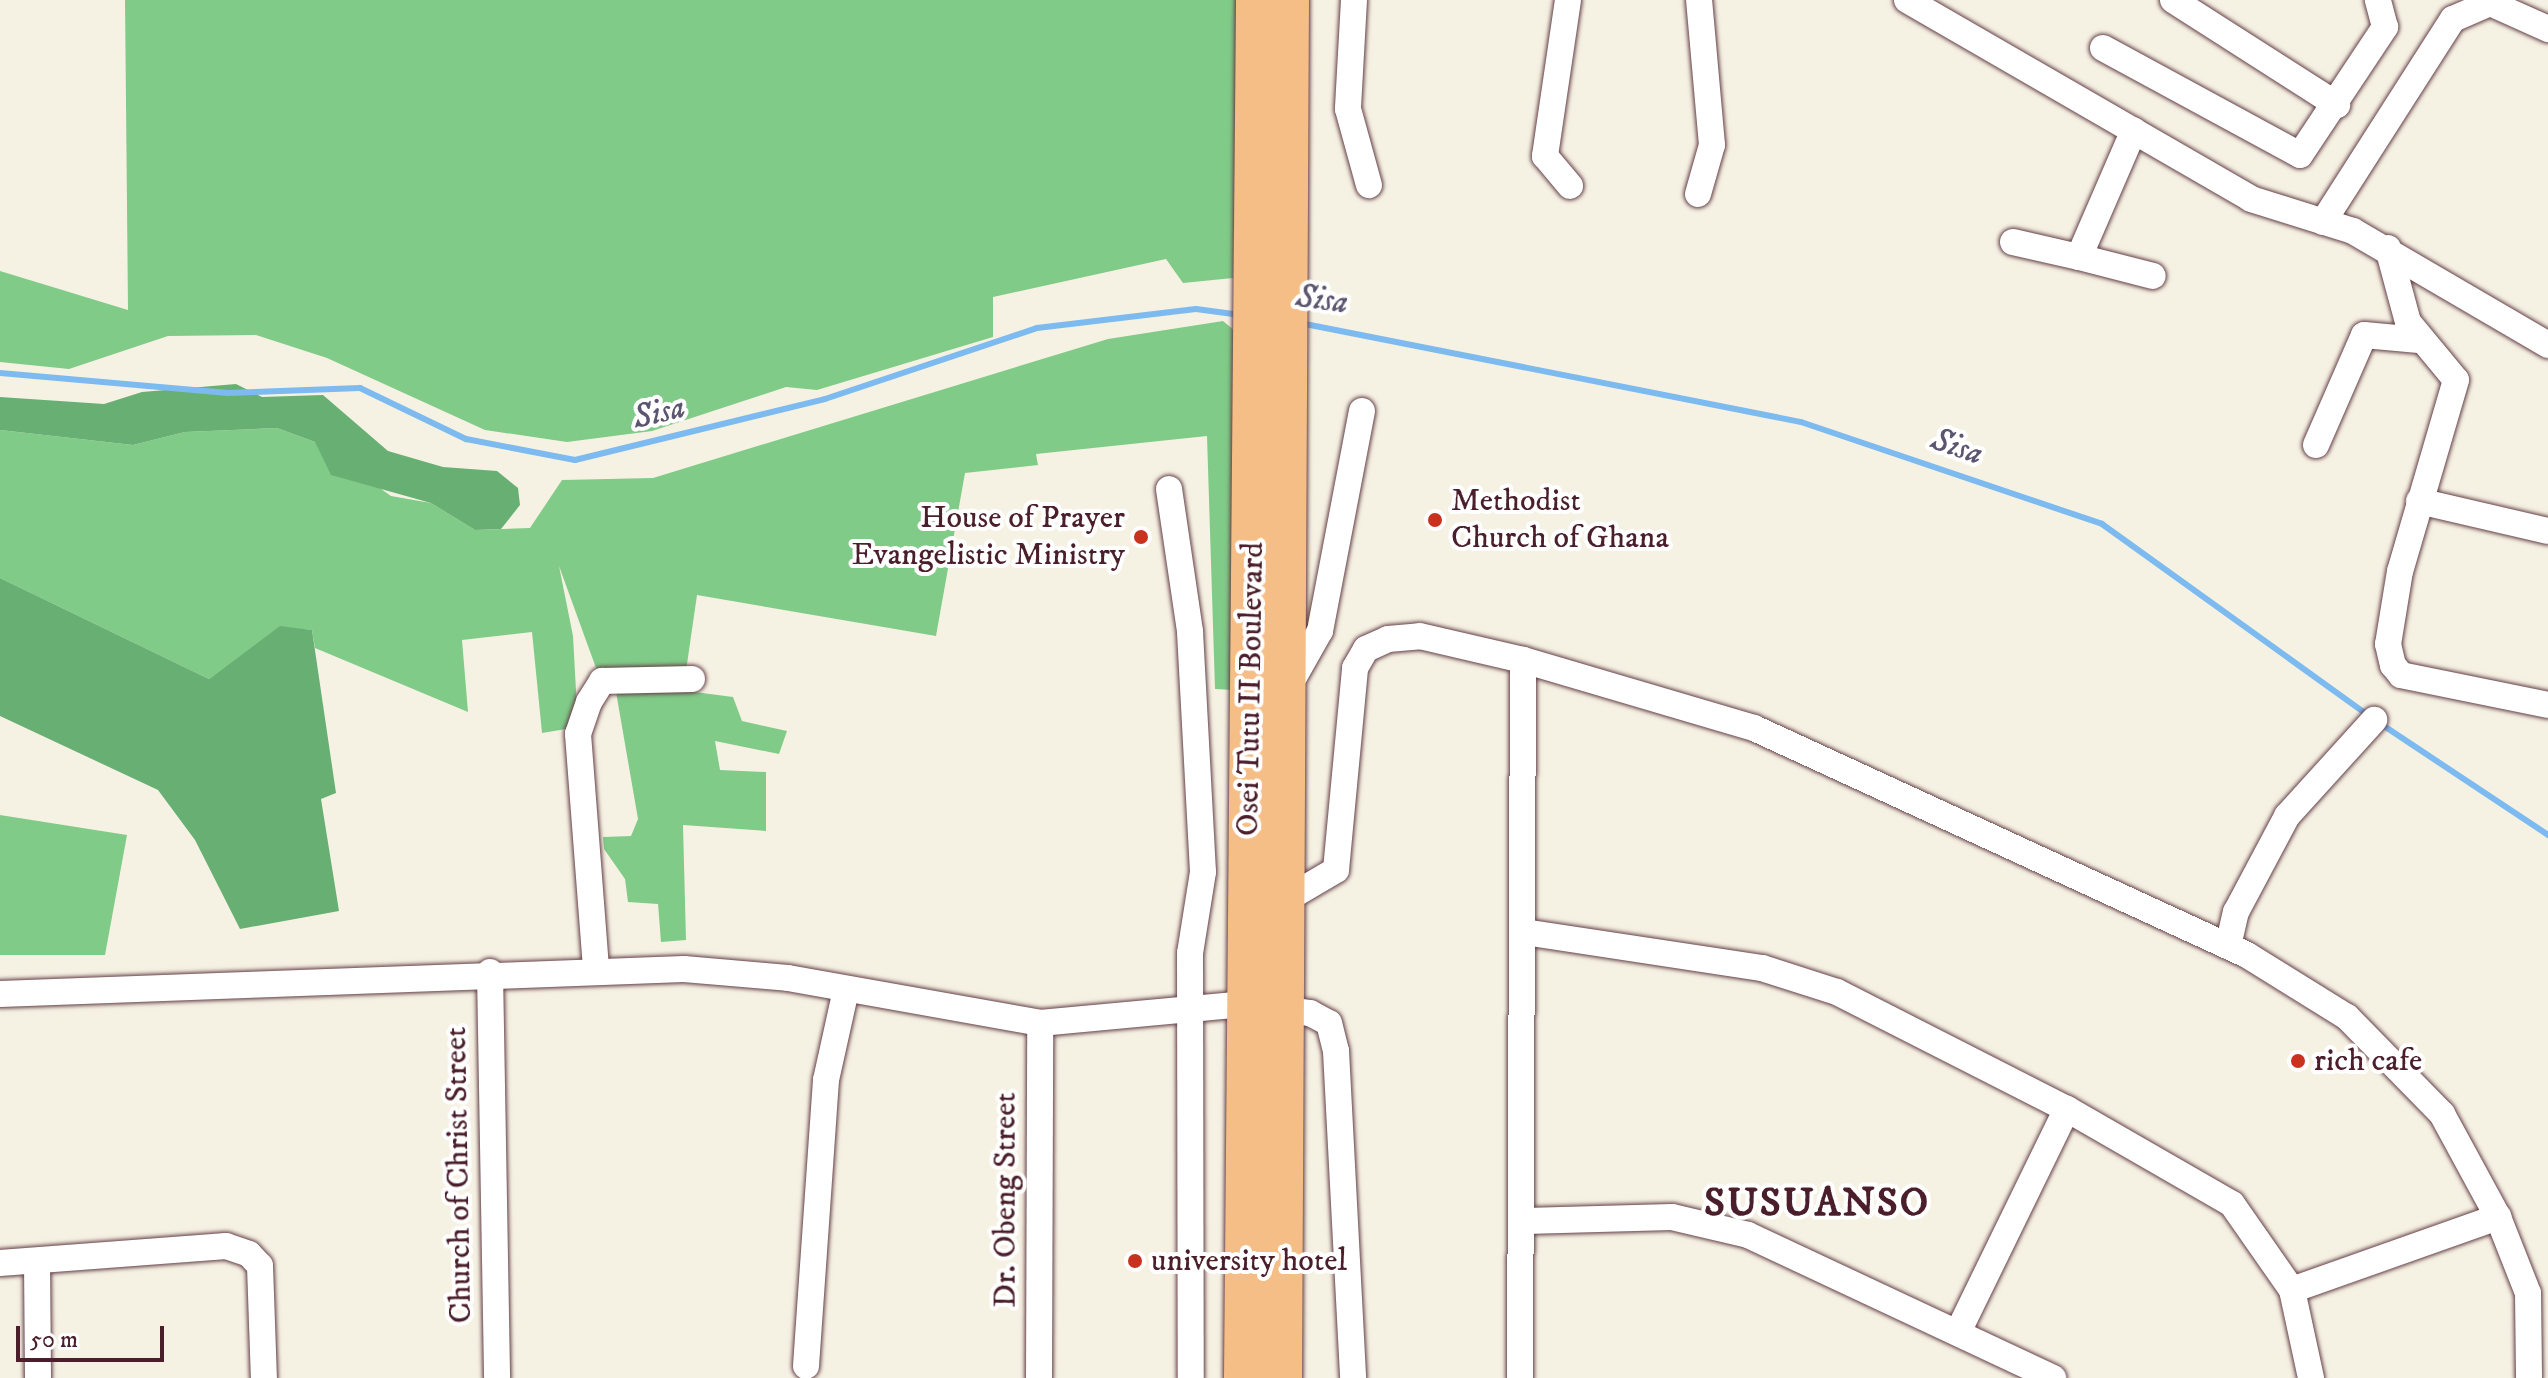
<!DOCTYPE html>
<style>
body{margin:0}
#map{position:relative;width:2548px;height:1378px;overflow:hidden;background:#f6f2e3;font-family:"IM FELL DW Pica",serif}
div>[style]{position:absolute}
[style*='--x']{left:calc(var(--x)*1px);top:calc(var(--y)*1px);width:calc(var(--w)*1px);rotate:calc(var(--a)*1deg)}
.green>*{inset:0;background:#80cb88}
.forest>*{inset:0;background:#68af74}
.stream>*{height:6px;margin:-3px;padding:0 3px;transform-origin:3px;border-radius:3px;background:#7cbaef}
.roads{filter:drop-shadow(0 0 2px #643f47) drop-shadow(0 0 2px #643f47)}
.minor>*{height:26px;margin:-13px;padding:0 13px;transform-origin:13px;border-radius:13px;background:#fff}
.highway>*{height:40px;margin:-20px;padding:0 20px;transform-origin:20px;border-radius:20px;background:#f6be87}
.dots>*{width:22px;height:22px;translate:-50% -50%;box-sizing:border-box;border:4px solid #fff;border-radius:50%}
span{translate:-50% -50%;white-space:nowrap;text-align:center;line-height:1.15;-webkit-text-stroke:8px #fff;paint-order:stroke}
.poi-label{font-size:32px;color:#4a1f2b}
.left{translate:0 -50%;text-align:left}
.right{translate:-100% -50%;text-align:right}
.street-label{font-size:32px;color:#4a1f2b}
.water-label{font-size:34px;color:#5c5570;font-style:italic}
.district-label{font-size:40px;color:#4a1f2b;font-weight:700;letter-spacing:2px}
.scale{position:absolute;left:16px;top:1326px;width:148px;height:36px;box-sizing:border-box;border:4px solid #4a1f2b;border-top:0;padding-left:10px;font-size:24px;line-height:28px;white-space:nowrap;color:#4a1f2b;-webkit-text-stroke:6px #fff;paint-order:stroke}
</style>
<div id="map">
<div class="green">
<i style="clip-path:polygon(125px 0,1238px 0,1233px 278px,1183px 283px,1166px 259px,993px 297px,993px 337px,817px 390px,786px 387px,652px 431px,567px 442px,485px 430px,327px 358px,256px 335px,168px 336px,69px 369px,0 362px,0 271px,128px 310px)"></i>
<i style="clip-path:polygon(1223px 321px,1235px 331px,1234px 690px,1215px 689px,1207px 436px,1036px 454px,1038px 465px,965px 473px,936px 636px,697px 595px,686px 671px,596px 668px,559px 566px,573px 636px,578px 727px,542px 733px,532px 632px,462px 640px,468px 712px,315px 648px,312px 630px,280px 627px,209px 679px,0 578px,0 430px,133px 445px,185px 432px,277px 428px,315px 442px,391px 496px,431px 503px,475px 530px,530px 528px,562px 480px,653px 478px,1108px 339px)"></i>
<i style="clip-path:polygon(656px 687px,733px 697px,742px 721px,787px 731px,779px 754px,715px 741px,720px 770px,766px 772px,766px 831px,683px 825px,686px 940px,661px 942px,658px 904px,628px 902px,625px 879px,604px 849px,603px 837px,631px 836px,638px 819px,616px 692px)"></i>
<i style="clip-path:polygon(0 815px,127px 835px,105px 955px,0 955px)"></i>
</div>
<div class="forest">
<i style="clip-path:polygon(236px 384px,262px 397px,323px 395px,388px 451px,443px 467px,497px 471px,518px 488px,520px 505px,501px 529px,475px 530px,431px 503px,331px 475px,315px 442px,277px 428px,185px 432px,133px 445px,0 430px,0 397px,104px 404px,142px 392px)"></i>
<i style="clip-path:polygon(0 578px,209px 679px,280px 626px,312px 630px,336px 793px,321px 799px,339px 911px,240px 929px,195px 840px,158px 790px,0 716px)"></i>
</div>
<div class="stream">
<i style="--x:1300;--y:323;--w:511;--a:11.18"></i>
<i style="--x:1801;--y:422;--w:318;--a:18.7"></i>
<i style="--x:2102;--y:524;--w:327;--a:35.7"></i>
<i style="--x:0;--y:373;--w:229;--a:5"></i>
<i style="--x:228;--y:393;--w:132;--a:-2.2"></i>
<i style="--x:360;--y:388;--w:118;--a:25.7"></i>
<i style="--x:466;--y:439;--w:111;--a:10.9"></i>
<i style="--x:575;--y:460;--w:257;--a:-13.7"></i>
<i style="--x:825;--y:399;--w:224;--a:-18.5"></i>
<i style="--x:1037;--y:328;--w:160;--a:-6.8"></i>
<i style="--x:1196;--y:309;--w:45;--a:7.6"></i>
<i style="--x:2381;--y:724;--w:201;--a:33.6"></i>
</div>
<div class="roads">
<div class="minor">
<i style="--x:1354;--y:0;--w:109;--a:93.2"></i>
<i style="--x:1348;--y:109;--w:79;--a:74.6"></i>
<i style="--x:1568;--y:0;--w:158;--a:98.4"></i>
<i style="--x:1545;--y:156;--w:39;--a:50"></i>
<i style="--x:1907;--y:0;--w:397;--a:30"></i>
<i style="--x:2251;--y:199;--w:107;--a:17.4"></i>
<i style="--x:2353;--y:231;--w:226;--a:30.3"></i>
<i style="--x:2173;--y:0;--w:195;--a:32.6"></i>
<i style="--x:2103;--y:48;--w:224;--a:28.5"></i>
<i style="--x:2300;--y:155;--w:154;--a:-56.4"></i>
<i style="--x:2385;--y:27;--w:28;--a:-105"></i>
<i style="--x:1698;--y:194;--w:51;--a:-74.1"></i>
<i style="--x:1712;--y:145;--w:146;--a:-95.1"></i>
<i style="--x:2323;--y:222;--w:241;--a:-57.4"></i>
<i style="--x:2453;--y:19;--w:40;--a:-23.4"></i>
<i style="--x:2490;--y:3;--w:64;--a:24.1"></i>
<i style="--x:2013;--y:242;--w:68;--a:12.8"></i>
<i style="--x:2079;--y:257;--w:138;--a:-66.6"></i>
<i style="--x:2388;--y:248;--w:77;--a:74.9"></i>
<i style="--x:2408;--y:322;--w:75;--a:50.4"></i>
<i style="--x:2456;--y:380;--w:199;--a:106.3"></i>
<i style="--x:2400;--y:571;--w:74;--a:99.3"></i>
<i style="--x:2388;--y:644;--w:22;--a:77"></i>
<i style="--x:2393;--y:665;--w:13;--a:51"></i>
<i style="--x:2401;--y:675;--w:150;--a:11.5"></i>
<i style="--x:2079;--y:257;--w:76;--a:14.4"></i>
<i style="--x:2316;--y:445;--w:120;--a:-66.4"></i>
<i style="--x:2364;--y:335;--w:55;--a:5.2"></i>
<i style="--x:1169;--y:489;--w:145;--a:81.6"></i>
<i style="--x:1190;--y:632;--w:240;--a:86.9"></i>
<i style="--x:1203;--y:872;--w:82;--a:99.1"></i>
<i style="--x:1190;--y:953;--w:425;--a:89.9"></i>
<i style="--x:2419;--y:501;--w:132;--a:13.1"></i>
<i style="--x:1286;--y:691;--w:69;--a:-60.5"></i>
<i style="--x:1320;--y:631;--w:224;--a:-79.2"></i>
<i style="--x:1285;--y:900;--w:59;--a:-30.5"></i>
<i style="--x:1336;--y:870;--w:203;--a:-84.6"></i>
<i style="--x:1355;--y:668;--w:22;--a:-60"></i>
<i style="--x:1366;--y:649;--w:24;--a:-24"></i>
<i style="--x:1388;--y:639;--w:32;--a:-5"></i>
<i style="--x:1420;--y:636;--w:106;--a:13.1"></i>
<i style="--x:1523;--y:660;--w:241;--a:16.4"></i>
<i style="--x:1754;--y:728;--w:543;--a:24.72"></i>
<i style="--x:2247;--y:955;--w:118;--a:31.8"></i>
<i style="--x:2347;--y:1017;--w:136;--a:45.6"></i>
<i style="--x:2442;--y:1114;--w:117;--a:61.5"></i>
<i style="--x:2498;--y:1217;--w:82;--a:68.5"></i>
<i style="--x:2528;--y:1293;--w:85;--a:89.3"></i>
<i style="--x:1524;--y:932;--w:241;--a:8.6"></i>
<i style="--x:1762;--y:968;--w:79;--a:17.7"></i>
<i style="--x:1837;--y:992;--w:258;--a:27"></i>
<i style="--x:2067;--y:1109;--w:190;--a:29.9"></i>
<i style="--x:2232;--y:1204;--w:105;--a:55.1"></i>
<i style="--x:2292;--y:1290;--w:90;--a:77.8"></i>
<i style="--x:2228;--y:946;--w:35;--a:-77"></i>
<i style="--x:2236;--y:912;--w:109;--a:-62"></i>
<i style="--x:2287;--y:816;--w:130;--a:-47.8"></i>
<i style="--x:596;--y:968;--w:235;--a:-94.4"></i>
<i style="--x:578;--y:734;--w:34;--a:-71"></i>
<i style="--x:589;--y:702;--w:25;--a:-58"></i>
<i style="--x:602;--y:681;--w:90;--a:-1.3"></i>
<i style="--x:490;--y:972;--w:406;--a:89"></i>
<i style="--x:0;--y:994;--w:684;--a:-2.09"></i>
<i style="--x:684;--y:969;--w:104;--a:4.9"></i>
<i style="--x:788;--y:978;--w:256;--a:10.1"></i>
<i style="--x:1040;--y:1023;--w:207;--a:-5.3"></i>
<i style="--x:1246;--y:1004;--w:65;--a:8"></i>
<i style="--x:1310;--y:1013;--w:21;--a:28"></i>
<i style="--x:1329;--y:1023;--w:29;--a:76"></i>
<i style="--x:1336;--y:1051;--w:327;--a:87"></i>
<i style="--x:1525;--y:1221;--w:147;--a:-1.6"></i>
<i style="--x:1672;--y:1217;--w:78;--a:13.3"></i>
<i style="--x:1748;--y:1235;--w:337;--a:25.1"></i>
<i style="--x:37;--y:1262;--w:116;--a:89.5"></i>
<i style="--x:0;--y:1263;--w:227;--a:-4.3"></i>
<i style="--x:226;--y:1246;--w:24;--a:19"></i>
<i style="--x:249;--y:1254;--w:16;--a:47"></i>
<i style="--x:260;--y:1266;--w:112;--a:88"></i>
<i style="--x:2292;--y:1290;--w:219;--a:-19.5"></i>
<i style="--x:1959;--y:1330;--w:246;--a:-64"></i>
<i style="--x:806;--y:1366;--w:287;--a:-86"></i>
<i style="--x:826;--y:1080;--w:92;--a:-77.5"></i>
<i style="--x:1039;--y:1378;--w:355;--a:-89.8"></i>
<i style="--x:1520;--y:1378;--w:718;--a:-89.76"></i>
</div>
<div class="highway">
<i style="--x:1244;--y:1378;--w:1378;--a:-89.5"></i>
<i style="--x:1282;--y:1378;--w:1378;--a:-89.71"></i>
</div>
</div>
<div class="dots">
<i style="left:1435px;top:520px;background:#c8321e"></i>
<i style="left:1141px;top:537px;background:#c8321e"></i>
<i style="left:2298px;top:1061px;background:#c8321e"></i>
<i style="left:1135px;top:1261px;background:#c8321e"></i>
</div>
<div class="poi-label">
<span class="left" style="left:1451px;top:520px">Methodist<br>Church of Ghana</span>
<span class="right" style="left:1125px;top:537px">House of Prayer<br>Evangelistic Ministry</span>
<span class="left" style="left:2314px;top:1061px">rich cafe</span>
<span class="left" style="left:1151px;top:1261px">university hotel</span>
</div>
<div class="street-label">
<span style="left:1251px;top:689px;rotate:-89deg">Osei Tutu II Boulevard</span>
<span style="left:459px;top:1175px;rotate:-91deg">Church of Christ Street</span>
<span style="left:1006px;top:1200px;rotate:-90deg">Dr. Obeng Street</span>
</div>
<div class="water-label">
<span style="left:1322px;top:300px;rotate:8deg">Sisa</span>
<span style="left:659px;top:413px;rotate:-14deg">Sisa</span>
<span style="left:1957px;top:447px;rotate:19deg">Sisa</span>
</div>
<div class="district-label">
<span style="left:1817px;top:1204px">SUSUANSO</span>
</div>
<div class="scale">50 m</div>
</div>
